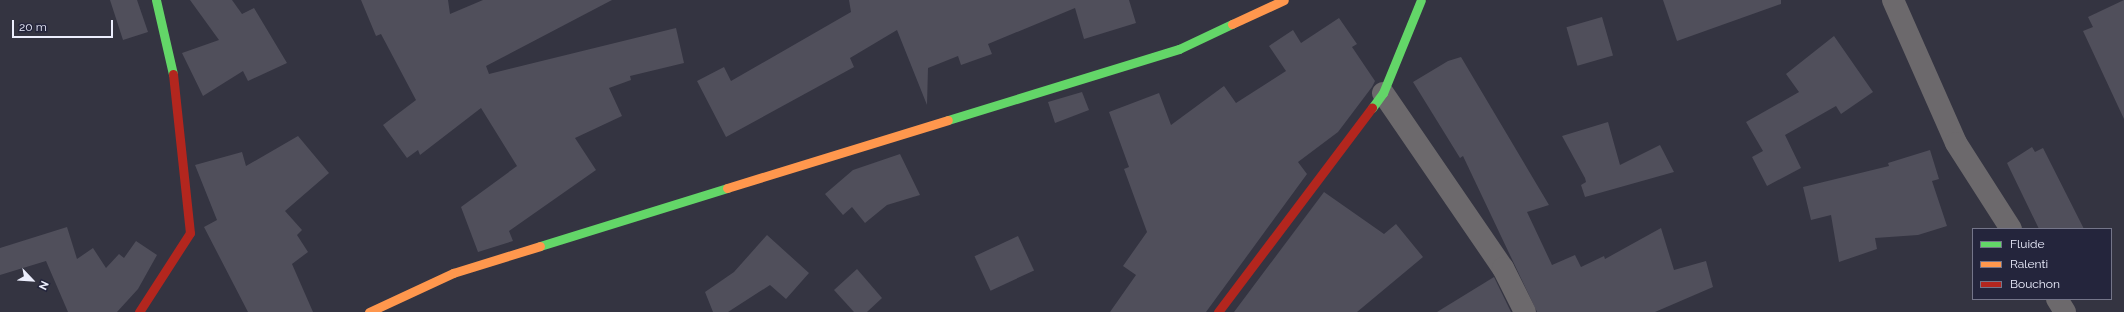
<!DOCTYPE html>
<style>
body{margin:0}
#map{position:relative;width:2124px;height:312px;overflow:hidden;background:#343441;font-family:Raleway,sans-serif}
div>[style]{position:absolute}
[style*='--x']{left:calc(var(--x)*1px);top:calc(var(--y)*1px);width:calc(var(--w)*1px);rotate:calc(var(--a)*1deg)}
.building>*{inset:0;background:#504f5b;transform-origin:0 0}
.street>*{height:22px;margin:-11px;padding:0 11px;transform-origin:11px;border-radius:11px;background:#6c696c}
.fast>*{height:9px;margin:-4.5px;padding:0 4.5px;transform-origin:4.5px;border-radius:4.5px;background:#63d668}
.slow>*{height:9px;margin:-4.5px;padding:0 4.5px;transform-origin:4.5px;border-radius:4.5px;background:#ff974d}
.jam>*{height:9px;margin:-4.5px;padding:0 4.5px;transform-origin:4.5px;border-radius:4.5px;background:#b3261e}
span{translate:-50% -50%;white-space:nowrap;text-align:center;line-height:1.15;-webkit-text-stroke:4px #24253c;paint-order:stroke}
.legend{position:absolute;left:1972px;top:228px;width:140px;height:72px;box-sizing:border-box;background:#24253c;border:1px solid #747589;margin:0;padding:5px 7px;list-style:none;font-size:12px;color:#eceefd}
.legend li{display:flex;align-items:center;gap:8px;height:20px}
.legend b{width:20px;border:1px solid #747589}
.north{position:absolute;left:12px;top:260px;width:40px;height:40px;-webkit-text-stroke:3px #24253c;paint-order:stroke;rotate:115deg;font-size:11px;font-weight:700;line-height:16px;text-align:center;color:#eceefd}
.north::after{content:'';display:block;margin:auto;width:14px;height:18px;background:#eceefd;clip-path:polygon(50% 0,100% 100%,50% 72%,0 100%)}
.scale{position:absolute;left:12px;top:20px;width:101px;height:18px;box-sizing:border-box;border:2px solid #eceefd;border-top:0;padding-left:5px;font-size:12px;line-height:14px;white-space:nowrap;color:#eceefd;-webkit-text-stroke:3px #24253c;paint-order:stroke}
</style>
<div id="map">
<div class="building">
<i style="clip-path:polygon(110px 0,137px 0,148px 32px,123px 40px)"></i>
<i style="clip-path:polygon(190px 0,232px 0,242px 14px,254px 8px,287px 63px,248px 81px,243px 71px,203px 96px,182px 53px,219px 40px)"></i>
<i style="clip-path:polygon(361px 0,448px 0,450px 14px,483px 0,612px 0,486px 66px,489px 74px,676px 28px,684px 63px,630px 76px,631px 80px,609px 88px,622px 116px,575px 138px,596px 170px,509px 231px,513px 241px,478px 252px,461px 207px,517px 166px,481px 108px,420px 155px,418px 150px,407px 158px,383px 125px,416px 100px,381px 34px,376px 36px)"></i>
<i style="clip-path:polygon(849px 0,1129px 0,1136px 23px,1084px 39px,1075px 8px,988px 44px,992px 54px,961px 65px,958px 56px,928px 68px,927px 105px,897px 30px,850px 58px,854px 67px,726px 137px,697px 81px,724px 67px,731px 81px,851px 12px)"></i>
<i style="clip-path:polygon(1663px 0,1781px 0,1781px 4px,1677px 41px)"></i>
<i style="clip-path:polygon(2124px 0,2124px 119px,2083px 31px,2093px 27px,2088px 17px)"></i>
<i style="left:1602px;top:17px;width:40px;height:37px;rotate:74deg"></i>
<i style="clip-path:polygon(1339px 18px,1357px 44px,1352px 47px,1375px 81px,1372px 87px,1338px 132px,1298px 162px,1307px 174px,1206px 312px,1110px 312px,1136px 275px,1123px 266px,1147px 232px,1124px 169px,1129px 167px,1109px 112px,1159px 93px,1171px 125px,1224px 86px,1236px 103px,1286px 71px,1269px 46px,1293px 30px,1301px 43px)"></i>
<i style="clip-path:polygon(1834px 36px,1873px 92px,1841px 114px,1836px 106px,1785px 135px,1801px 168px,1767px 186px,1752px 157px,1763px 151px,1746px 122px,1799px 92px,1786px 74px)"></i>
<i style="clip-path:polygon(1461px 57px,1549px 205px,1527px 212px,1552px 265px,1575px 255px,1581px 267px,1604px 256px,1605px 259px,1661px 228px,1674px 270px,1706px 261px,1713px 287px,1655px 312px,1537px 312px,1463px 156px,1460px 158px,1413px 82px,1448px 61px)"></i>
<i style="clip-path:polygon(1082px 92px,1089px 110px,1055px 123px,1048px 102px)"></i>
<i style="clip-path:polygon(1608px 122px,1620px 165px,1660px 145px,1674px 172px,1585px 197px,1581px 185px,1586px 182px,1585px 178px,1562px 136px)"></i>
<i style="clip-path:polygon(298px 136px,329px 173px,285px 211px,302px 230px,297px 235px,308px 252px,292px 264px,313px 312px,248px 312px,204px 227px,217px 220px,195px 165px,242px 152px,246px 166px)"></i>
<i style="clip-path:polygon(2032px 147px,2035px 152px,2043px 148px,2084px 229px,2039px 229px,2007px 163px)"></i>
<i style="clip-path:polygon(1930px 150px,1939px 179px,1932px 181px,1947px 226px,1918px 235px,1875px 238px,1877px 249px,1839px 262px,1831px 215px,1811px 220px,1803px 187px,1889px 166px,1888px 163px)"></i>
<i style="clip-path:polygon(900px 154px,920px 195px,887px 205px,865px 223px,852px 207px,843px 215px,825px 194px,853px 170px)"></i>
<i style="clip-path:polygon(1324px 192px,1384px 234px,1396px 224px,1423px 257px,1357px 312px,1234px 312px)"></i>
<i style="clip-path:polygon(67px 227px,77px 259px,93px 248px,106px 268px,119px 254px,124px 258px,136px 241px,157px 255px,138px 289px,117px 312px,68px 312px,46px 261px,0 275px,0 248px)"></i>
<i style="clip-path:polygon(767px 235px,809px 273px,786px 299px,770px 285px,728px 312px,713px 312px,705px 292px,734px 272px)"></i>
<i style="left:1018px;top:236px;width:38px;height:48px;rotate:65deg"></i>
<i style="clip-path:polygon(857px 269px,882px 298px,867px 312px,854px 312px,834px 290px)"></i>
<i style="clip-path:polygon(1494px 277px,1511px 312px,1437px 312px)"></i>
</div>
<div class="street">
<i style="--x:1893;--y:0;--w:156;--a:66.2"></i>
<i style="--x:1956;--y:143;--w:102;--a:57.4"></i>
<i style="--x:1383;--y:93;--w:212;--a:55.6"></i>
<i style="--x:1503;--y:268;--w:49;--a:63.4"></i>
<i style="--x:2057;--y:299;--w:15;--a:58"></i>
</div>
<div class="fast">
<i style="--x:156;--y:0;--w:76;--a:77.1"></i>
<i style="--x:1372;--y:108;--w:19;--a:-54"></i>
<i style="--x:1383;--y:93;--w:100;--a:-67.8"></i>
<i style="--x:948;--y:120;--w:242;--a:-17.1"></i>
<i style="--x:1179;--y:49;--w:59;--a:-25.3"></i>
<i style="--x:540;--y:246;--w:196;--a:-17.2"></i>
</div>
<div class="slow">
<i style="--x:1232;--y:24;--w:57;--a:-24.8"></i>
<i style="--x:727;--y:188;--w:231;--a:-17.1"></i>
<i style="--x:369;--y:312;--w:93;--a:-24.9"></i>
<i style="--x:453;--y:273;--w:91;--a:-17.2"></i>
</div>
<div class="jam">
<i style="--x:139;--y:312;--w:94;--a:-57.2"></i>
<i style="--x:190;--y:233;--w:160;--a:-96.1"></i>
<i style="--x:1218;--y:312;--w:256;--a:-53"></i>
</div>
<ul class="legend">
<li><b style="height:5px;background:#63d668"></b>Fluide</li>
<li><b style="height:5px;background:#ff974d"></b>Ralenti</li>
<li><b style="height:5px;background:#b3261e"></b>Bouchon</li>
</ul>
<div class="north">N</div>
<div class="scale">20 m</div>
</div>
